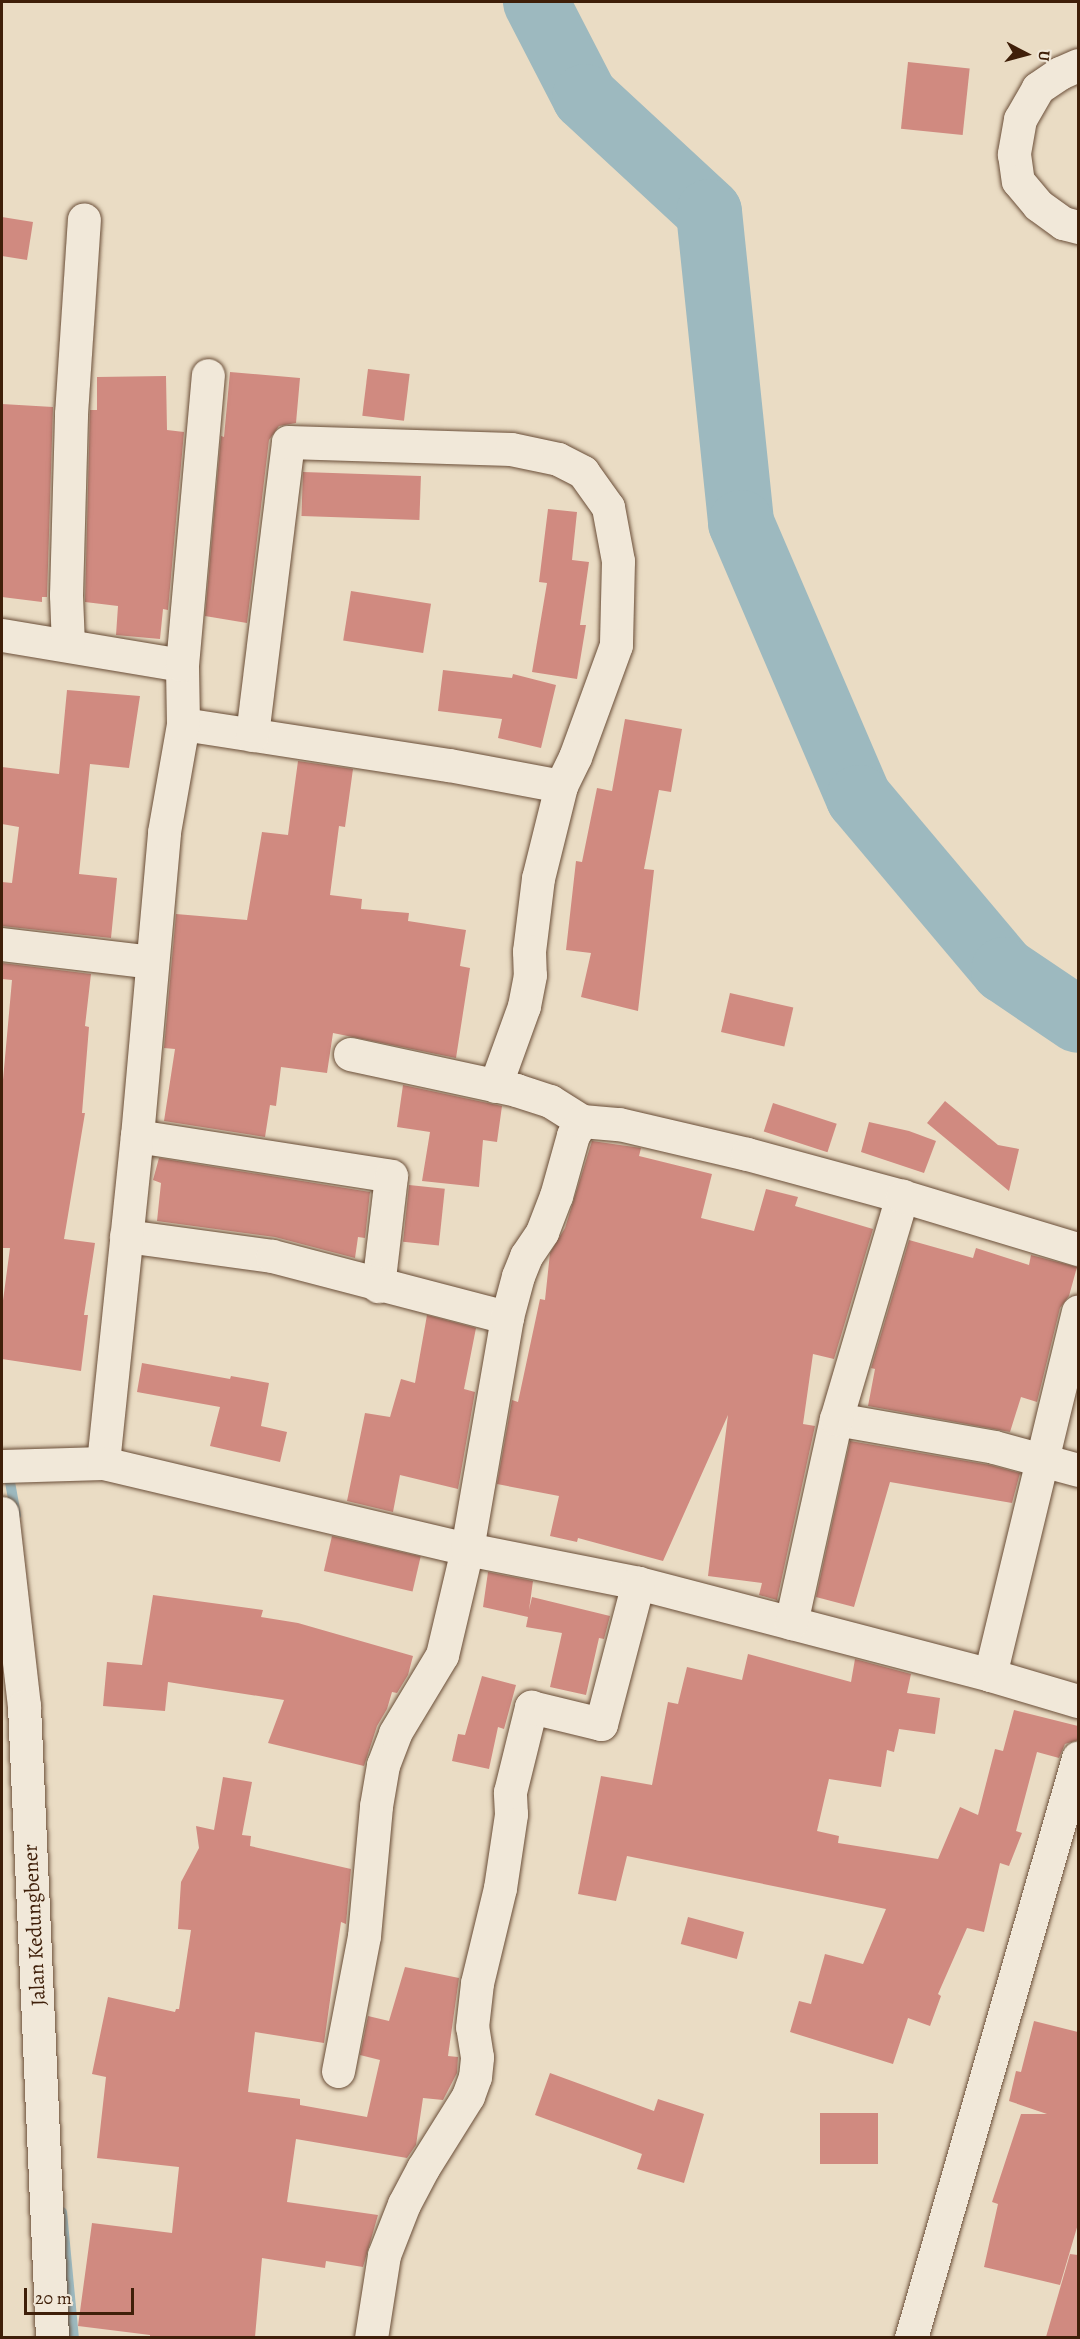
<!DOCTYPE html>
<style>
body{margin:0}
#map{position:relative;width:1080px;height:2339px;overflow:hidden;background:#eadcc4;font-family:Alegreya,serif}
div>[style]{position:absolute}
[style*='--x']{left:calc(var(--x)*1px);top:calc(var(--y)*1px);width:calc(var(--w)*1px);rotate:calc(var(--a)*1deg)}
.stream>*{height:10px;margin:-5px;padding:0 5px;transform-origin:5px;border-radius:5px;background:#9db9bf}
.river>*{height:66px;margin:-33px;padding:0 33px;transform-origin:33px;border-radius:33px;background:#9db9bf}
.building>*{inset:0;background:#d08a80;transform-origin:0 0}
.roads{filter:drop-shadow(0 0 2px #6a4e38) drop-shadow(0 0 2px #6a4e38)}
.minor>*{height:33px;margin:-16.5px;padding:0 16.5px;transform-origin:16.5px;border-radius:16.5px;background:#f1e8d9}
span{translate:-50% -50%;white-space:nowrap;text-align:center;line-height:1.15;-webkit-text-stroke:6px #f1e8d9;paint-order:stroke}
.street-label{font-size:21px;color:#3f1f09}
.frame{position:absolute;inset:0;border:3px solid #3f1f09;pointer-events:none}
.north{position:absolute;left:996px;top:24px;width:60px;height:60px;-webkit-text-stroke:4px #f1e8d9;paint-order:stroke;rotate:96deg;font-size:16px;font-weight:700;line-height:24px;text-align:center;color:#3f1f09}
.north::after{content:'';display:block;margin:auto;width:21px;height:27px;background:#3f1f09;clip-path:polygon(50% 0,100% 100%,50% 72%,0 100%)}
.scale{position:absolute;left:24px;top:2288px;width:110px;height:27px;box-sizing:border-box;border:3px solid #3f1f09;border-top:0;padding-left:8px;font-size:18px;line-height:21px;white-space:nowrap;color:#3f1f09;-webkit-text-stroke:4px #f1e8d9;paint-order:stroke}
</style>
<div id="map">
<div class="stream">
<i style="--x:8;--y:1471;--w:45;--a:79.7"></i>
<i style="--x:62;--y:2212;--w:127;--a:84.6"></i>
</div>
<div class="river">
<i style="--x:536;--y:2;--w:107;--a:62.7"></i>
<i style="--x:585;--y:97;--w:169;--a:42.8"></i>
<i style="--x:709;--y:212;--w:313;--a:84.1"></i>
<i style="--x:741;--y:523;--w:299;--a:66.8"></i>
<i style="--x:859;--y:798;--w:225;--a:49.9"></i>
<i style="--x:1004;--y:970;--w:89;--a:34"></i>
</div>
<div class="building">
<i style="left:908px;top:62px;width:62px;height:67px;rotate:6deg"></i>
<i style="clip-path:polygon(2px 217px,33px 222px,27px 260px,2px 256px)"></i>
<i style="left:368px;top:369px;width:42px;height:47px;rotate:7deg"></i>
<i style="clip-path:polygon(230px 372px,300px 378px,296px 423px,279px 426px,269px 440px,247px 623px,205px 616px,221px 436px,224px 437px)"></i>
<i style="clip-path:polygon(166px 376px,167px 430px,184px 432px,168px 610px,163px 609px,160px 639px,116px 635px,118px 606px,85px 602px,90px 410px,97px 410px,97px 377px)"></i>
<i style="clip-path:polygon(2px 404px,53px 407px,47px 597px,42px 597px,42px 602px,2px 597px)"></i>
<i style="left:303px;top:472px;width:118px;height:44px;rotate:2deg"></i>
<i style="clip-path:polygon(548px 509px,577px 512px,572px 560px,589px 562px,580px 625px,586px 625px,577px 679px,532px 672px,547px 583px,539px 582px)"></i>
<i style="left:351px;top:591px;width:81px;height:50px;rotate:9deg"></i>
<i style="clip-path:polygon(443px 670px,512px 678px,513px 674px,556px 685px,541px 748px,498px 738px,502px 719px,438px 711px)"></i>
<i style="clip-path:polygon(67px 690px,140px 696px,129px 768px,90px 764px,79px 874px,117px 878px,111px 938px,2px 926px,2px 882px,12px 883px,19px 827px,2px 824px,2px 767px,59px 774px)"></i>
<i style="clip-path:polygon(625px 719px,682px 729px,671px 792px,659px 790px,644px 869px,654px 870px,638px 1011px,581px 997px,591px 953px,566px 950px,576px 861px,582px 862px,597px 788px,612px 791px)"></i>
<i style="clip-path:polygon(298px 761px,353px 769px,345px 827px,339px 826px,330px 895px,362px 899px,361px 909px,409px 913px,408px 921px,466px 930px,460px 966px,470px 968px,456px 1058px,333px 1033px,327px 1073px,281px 1067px,276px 1106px,270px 1105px,265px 1137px,164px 1121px,175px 1049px,164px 1048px,176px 914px,247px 920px,262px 832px,288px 835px)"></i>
<i style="clip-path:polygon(2px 963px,91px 974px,85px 1026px,89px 1027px,82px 1113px,85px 1113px,64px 1239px,95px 1243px,84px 1315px,88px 1315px,81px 1371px,2px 1359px,2px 1308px,10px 1248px,2px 1248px,2px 1091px,12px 980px,2px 979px)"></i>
<i style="left:730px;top:993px;width:65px;height:40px;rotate:13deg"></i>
<i style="clip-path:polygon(403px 1085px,502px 1106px,497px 1142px,483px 1140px,479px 1187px,422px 1181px,430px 1132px,397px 1127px)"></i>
<i style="clip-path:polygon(945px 1101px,998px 1145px,1019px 1149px,1009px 1191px,927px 1123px)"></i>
<i style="left:773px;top:1103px;width:67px;height:30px;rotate:18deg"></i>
<i style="clip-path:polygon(869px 1122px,909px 1131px,936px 1141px,924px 1173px,861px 1152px)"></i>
<i style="clip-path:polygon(592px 1141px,641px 1148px,639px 1156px,712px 1174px,701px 1218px,754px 1231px,766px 1189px,798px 1197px,795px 1206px,873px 1229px,834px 1359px,813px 1354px,803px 1424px,815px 1426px,777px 1600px,759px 1595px,762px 1583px,708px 1576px,728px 1415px,663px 1561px,578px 1538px,577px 1542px,550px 1536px,559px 1496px,497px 1484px,512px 1400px,518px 1402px,540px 1299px,545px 1300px,550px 1253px,565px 1228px)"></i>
<i style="clip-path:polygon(159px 1158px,370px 1192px,365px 1238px,358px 1237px,355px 1258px,275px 1237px,157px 1221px,161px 1183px,153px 1180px)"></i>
<i style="left:409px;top:1185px;width:36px;height:57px;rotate:6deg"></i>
<i style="clip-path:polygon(909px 1240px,973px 1258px,976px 1248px,1029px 1265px,1031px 1255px,1077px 1267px,1069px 1296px,1060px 1308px,1037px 1402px,1021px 1397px,1010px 1432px,868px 1406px,875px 1369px,871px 1368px)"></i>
<i style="clip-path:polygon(427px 1315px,476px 1328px,464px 1389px,475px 1392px,458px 1489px,400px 1475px,393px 1512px,347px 1501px,365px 1413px,390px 1417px,401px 1379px,415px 1383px)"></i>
<i style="clip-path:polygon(142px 1363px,230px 1379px,231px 1376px,269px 1383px,261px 1426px,287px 1432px,280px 1462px,210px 1446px,220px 1407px,137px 1392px)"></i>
<i style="clip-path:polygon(850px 1441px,990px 1465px,1020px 1473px,1012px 1503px,890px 1482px,854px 1607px,816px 1597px)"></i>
<i style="left:332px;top:1536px;width:91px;height:36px;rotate:13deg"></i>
<i style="clip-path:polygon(488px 1572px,533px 1581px,529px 1610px,532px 1597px,610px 1616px,604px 1639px,599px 1638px,586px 1695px,550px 1687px,562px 1633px,526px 1627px,528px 1617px,483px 1607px)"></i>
<i style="clip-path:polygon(153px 1595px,263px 1610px,261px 1617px,298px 1623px,413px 1656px,408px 1675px,397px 1693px,392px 1692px,387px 1709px,377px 1726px,364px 1766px,268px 1743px,284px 1700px,168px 1682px,165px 1711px,103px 1706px,107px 1662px,142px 1665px)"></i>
<i style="clip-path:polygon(748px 1654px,851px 1682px,855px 1659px,911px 1674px,907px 1693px,940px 1698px,935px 1734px,899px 1729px,894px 1752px,887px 1750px,881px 1787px,829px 1779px,817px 1831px,839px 1836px,838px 1843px,938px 1859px,960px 1807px,978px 1815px,995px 1749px,1003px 1751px,1014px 1710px,1078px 1726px,1078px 1740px,1065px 1744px,1059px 1758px,1037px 1752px,1016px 1831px,1022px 1833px,1009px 1866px,1000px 1863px,984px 1932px,967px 1928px,938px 1994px,941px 1996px,930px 2026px,908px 2018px,893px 2064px,790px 2032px,799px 2001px,811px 2004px,825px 1954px,863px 1964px,886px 1909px,627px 1856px,616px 1901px,578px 1894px,601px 1776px,652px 1785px,668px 1702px,678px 1704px,687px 1667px,742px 1680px)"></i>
<i style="clip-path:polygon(482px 1676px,516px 1685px,504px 1729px,498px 1727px,489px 1769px,452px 1761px,458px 1734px,465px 1735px)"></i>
<i style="clip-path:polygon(223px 1777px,252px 1782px,242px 1835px,251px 1836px,250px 1846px,351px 1869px,346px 1924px,341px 1922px,324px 2043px,255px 2032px,248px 2092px,300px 2099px,300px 2105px,367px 2117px,380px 2060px,360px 2055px,368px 2016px,389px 2021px,405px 1967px,459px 1978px,448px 2056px,458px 2057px,457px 2073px,443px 2100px,423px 2098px,416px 2145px,407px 2158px,296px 2139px,287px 2202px,378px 2215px,363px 2267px,326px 2261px,325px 2268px,262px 2258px,255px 2337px,150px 2337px,150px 2335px,78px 2326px,92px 2223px,172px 2233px,179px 2167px,97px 2158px,106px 2077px,92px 2074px,108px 1997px,175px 2012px,176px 2009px,179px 2009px,191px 1930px,178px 1929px,181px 1882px,199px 1848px,196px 1826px,214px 1830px)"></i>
<i style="left:688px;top:1917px;width:58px;height:28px;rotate:15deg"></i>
<i style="clip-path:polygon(1034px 2021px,1078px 2032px,1078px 2224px,1060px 2285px,984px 2267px,998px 2204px,992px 2202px,1021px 2114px,1047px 2114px,1009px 2101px,1016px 2071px,1021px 2072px)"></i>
<i style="clip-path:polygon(550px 2073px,654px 2111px,658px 2099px,704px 2114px,684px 2183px,637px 2169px,642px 2154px,535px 2115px)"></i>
<i style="left:820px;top:2113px;width:58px;height:51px"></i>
<i style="clip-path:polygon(1070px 2254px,1078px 2255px,1078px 2337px,1046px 2337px)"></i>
</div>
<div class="roads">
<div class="minor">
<i style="--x:1078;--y:65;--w:20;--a:156"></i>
<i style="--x:1060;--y:73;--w:27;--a:146"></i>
<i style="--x:1038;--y:88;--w:36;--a:120"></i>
<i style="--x:1020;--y:119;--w:36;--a:100"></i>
<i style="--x:1014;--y:154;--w:27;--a:82"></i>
<i style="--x:1018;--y:181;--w:31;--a:50"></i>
<i style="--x:1038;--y:205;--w:31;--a:36"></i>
<i style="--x:1063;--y:223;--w:16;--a:15"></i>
<i style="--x:2;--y:635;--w:182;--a:9.5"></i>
<i style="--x:68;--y:645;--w:50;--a:-92.3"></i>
<i style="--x:66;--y:595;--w:181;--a:-88.4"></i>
<i style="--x:71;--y:414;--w:195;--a:-86.2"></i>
<i style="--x:183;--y:724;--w:269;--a:8.8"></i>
<i style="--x:449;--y:765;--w:114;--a:10.6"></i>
<i style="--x:252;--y:735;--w:295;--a:-83"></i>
<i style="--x:288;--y:442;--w:223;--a:1.8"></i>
<i style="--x:511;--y:449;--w:48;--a:12"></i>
<i style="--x:558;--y:459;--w:28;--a:27"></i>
<i style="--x:583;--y:472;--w:43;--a:54.5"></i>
<i style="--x:608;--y:507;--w:55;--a:79.5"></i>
<i style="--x:618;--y:561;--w:84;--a:91.4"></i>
<i style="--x:616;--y:645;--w:119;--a:110.1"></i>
<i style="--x:575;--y:757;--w:32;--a:116"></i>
<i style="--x:561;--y:786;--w:95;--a:104"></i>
<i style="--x:538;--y:878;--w:74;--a:97"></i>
<i style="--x:529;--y:951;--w:24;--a:88"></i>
<i style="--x:530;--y:975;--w:32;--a:101"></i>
<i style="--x:524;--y:1006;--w:85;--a:109.9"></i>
<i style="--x:2;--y:944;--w:151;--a:6.8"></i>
<i style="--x:350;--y:1054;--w:170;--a:12.2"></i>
<i style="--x:516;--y:1090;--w:36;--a:18"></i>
<i style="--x:550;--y:1101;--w:38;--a:32"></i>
<i style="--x:137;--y:1136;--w:257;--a:8.9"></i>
<i style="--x:391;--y:1176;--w:111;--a:96.7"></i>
<i style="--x:126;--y:1236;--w:147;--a:7.8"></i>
<i style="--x:272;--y:1256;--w:243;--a:14.6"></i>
<i style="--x:836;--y:1419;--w:160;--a:10"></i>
<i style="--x:994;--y:1447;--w:87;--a:15.3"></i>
<i style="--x:103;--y:1463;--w:329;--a:-84.1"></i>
<i style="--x:137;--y:1136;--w:305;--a:-84.9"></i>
<i style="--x:164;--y:832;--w:110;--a:-80"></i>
<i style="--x:183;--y:724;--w:59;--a:-91"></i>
<i style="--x:182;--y:665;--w:291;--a:-84.9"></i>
<i style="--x:2;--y:1466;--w:101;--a:-1.7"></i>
<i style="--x:103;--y:1463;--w:374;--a:13.3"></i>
<i style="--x:467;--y:1549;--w:174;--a:11.2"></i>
<i style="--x:638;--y:1583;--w:364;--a:14.6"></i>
<i style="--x:990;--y:1675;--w:92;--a:16.5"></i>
<i style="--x:2;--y:1513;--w:194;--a:83.5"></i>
<i style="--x:24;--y:1706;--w:633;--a:87.46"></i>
<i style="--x:791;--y:1623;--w:209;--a:-77.6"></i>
<i style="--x:836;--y:1419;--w:233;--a:-73.5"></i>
<i style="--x:990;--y:1675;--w:374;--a:-76.4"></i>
<i style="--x:338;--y:2071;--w:137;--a:-79.1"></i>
<i style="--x:364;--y:1936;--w:131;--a:-84.7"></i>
<i style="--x:376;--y:1806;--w:42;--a:-80.3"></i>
<i style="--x:383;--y:1765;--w:34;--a:-69"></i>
<i style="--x:395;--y:1733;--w:91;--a:-58.9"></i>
<i style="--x:442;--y:1655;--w:109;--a:-76.7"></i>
<i style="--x:467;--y:1549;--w:235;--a:-80.2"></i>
<i style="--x:507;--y:1317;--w:42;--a:-75"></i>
<i style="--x:518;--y:1276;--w:22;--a:-68"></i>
<i style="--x:526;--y:1256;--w:29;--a:-56"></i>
<i style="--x:542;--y:1232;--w:39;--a:-69"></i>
<i style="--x:556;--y:1196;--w:63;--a:-74.4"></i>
<i style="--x:573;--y:1135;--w:17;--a:-57"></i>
<i style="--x:582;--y:1121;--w:37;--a:5"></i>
<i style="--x:619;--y:1124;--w:131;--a:13.2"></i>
<i style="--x:747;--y:1154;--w:161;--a:15.2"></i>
<i style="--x:902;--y:1196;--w:184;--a:16.8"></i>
<i style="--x:371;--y:2338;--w:84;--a:-81.1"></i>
<i style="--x:384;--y:2255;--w:55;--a:-68.6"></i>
<i style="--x:404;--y:2204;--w:41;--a:-62.2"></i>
<i style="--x:423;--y:2168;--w:85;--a:-58"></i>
<i style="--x:468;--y:2096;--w:20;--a:-70"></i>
<i style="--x:475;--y:2077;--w:20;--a:-84"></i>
<i style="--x:477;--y:2057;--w:30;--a:-99"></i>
<i style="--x:472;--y:2027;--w:44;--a:-83.5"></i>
<i style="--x:477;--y:1983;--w:98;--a:-76.4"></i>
<i style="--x:500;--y:1888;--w:75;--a:-81.5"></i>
<i style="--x:511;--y:1814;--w:22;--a:-93"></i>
<i style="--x:510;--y:1792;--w:88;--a:-76.1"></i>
<i style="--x:531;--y:1707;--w:72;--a:13.7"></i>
<i style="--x:601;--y:1724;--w:146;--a:-75.3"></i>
<i style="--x:911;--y:2338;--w:604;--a:-73.94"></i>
</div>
</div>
<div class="street-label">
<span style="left:34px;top:1925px;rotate:-93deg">Jalan Kedungbener</span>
</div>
<div class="frame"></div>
<div class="north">U</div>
<div class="scale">20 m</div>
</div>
